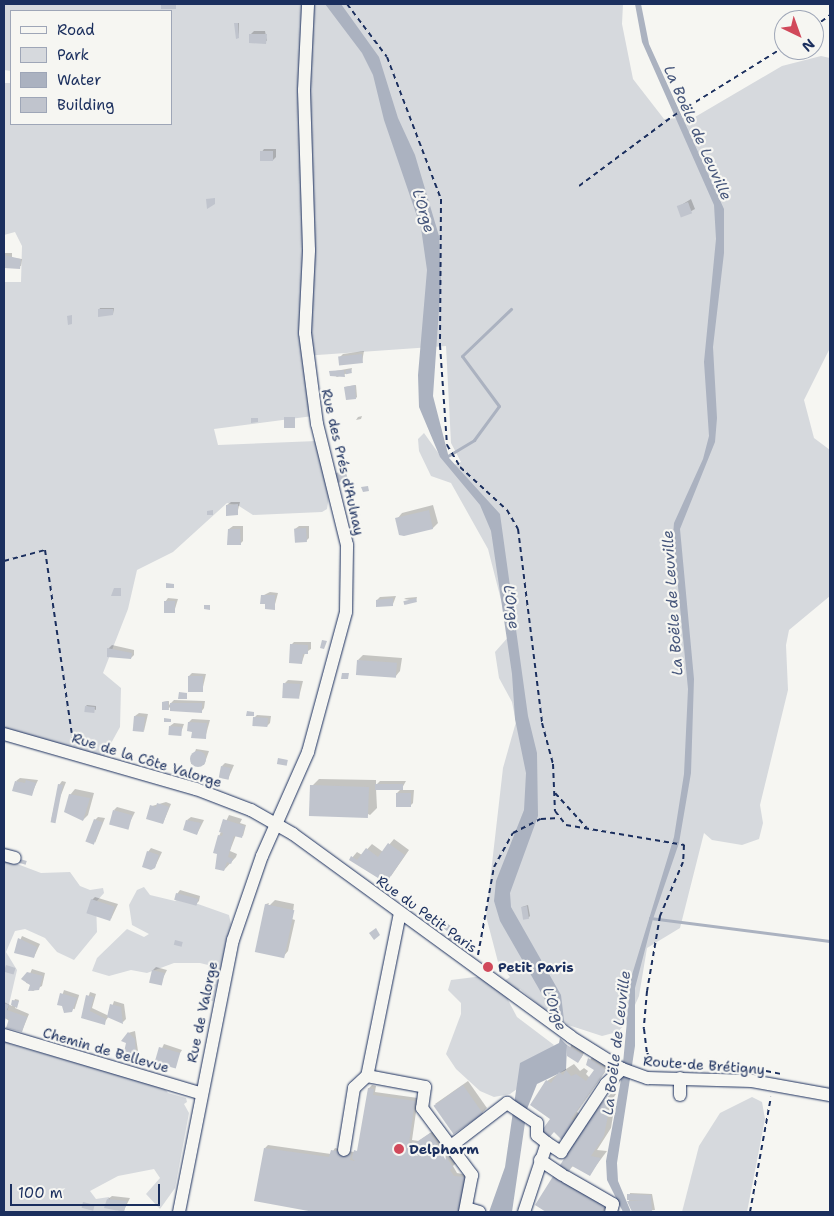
<!DOCTYPE html>
<meta charset="utf-8">
<style>
body{margin:0}
#map{position:relative;width:834px;height:1216px;overflow:hidden;background:#f6f6f2;font-family:"Shantell Sans",sans-serif}
div>[style]{position:absolute}
[style*='--x']{left:calc(var(--x)*1px);top:calc(var(--y)*1px);width:calc(var(--w)*1px);rotate:calc(var(--a)*1deg)}
.green>*{inset:0;background:#d6d9dd}
.water>*{inset:0;background:#abb2c0}
.shadow>*{inset:0;background:#0003;transform-origin:0 0}
.stream>*{height:3px;margin:-1.5px;padding:0 1.5px;transform-origin:1.5px;border-radius:1.5px;background:#abb2c0}
.building>*{inset:0;background:#c0c4cd;transform-origin:0 0}
.round{border-radius:50%}
.path>*{height:2px;margin-top:-1px;transform-origin:0;background:repeating-linear-gradient(90deg,#1b2f5e 0 5px,transparent 0 9px)}
.roads{filter:drop-shadow(0 0 1px #1b2f5e) drop-shadow(0 0 1px #1b2f5e)}
.minor>*{height:12px;margin:-6px;padding:0 6px;transform-origin:6px;border-radius:6px;background:#f6f6f2}
.dots>*{width:14px;height:14px;translate:-50% -50%;box-sizing:border-box;border:2px solid #f6f6f2;border-radius:50%}
span{translate:-50% -50%;white-space:nowrap;text-align:center;line-height:1.15;-webkit-text-stroke:4.5px #f6f6f2;paint-order:stroke}
.street-label{font-size:14px;color:#1b2f5e}
.poi-label{font-size:14px;color:#1b2f5e;font-weight:700}
.left{translate:0 -50%;text-align:left}
.water-label{font-size:15px;color:#46567b;font-style:italic}
.frame{position:absolute;inset:0;border:5px solid #1b2f5e;pointer-events:none}
.legend{position:absolute;left:10px;top:10px;width:162px;height:115px;box-sizing:border-box;background:#f6f6f2;border:1px solid #9ea6b7;margin:0;padding:6px 9px;list-style:none;font-size:15px;color:#1b2f5e}
.legend li{display:flex;align-items:center;gap:10px;height:25px}
.legend b{width:25px;border:1px solid #9ea6b7}
.north{position:absolute;left:774px;top:10px;width:50px;height:50px;box-sizing:border-box;background:#f6f6f2;border:1px solid #9ea6b7;border-radius:50%;rotate:138deg;font-size:14px;font-weight:700;line-height:20px;text-align:center;color:#1b2f5e}
.north::after{content:'';display:block;margin:auto;width:18px;height:22px;background:#d1495b;clip-path:polygon(50% 0,100% 100%,50% 72%,0 100%)}
.scale{position:absolute;left:10px;top:1184px;width:150px;height:22px;box-sizing:border-box;border:2px solid #1b2f5e;border-top:0;padding-left:6px;font-size:15px;line-height:18px;white-space:nowrap;color:#1b2f5e;-webkit-text-stroke:4px #f6f6f2;paint-order:stroke}
</style>
<div id="map">
<div class="green">
<i style="clip-path:polygon(4px 4px,623px 4px,622px 24px,633px 79px,664px 119px,695px 117px,782px 66px,821px 56px,830px 58px,830px 348px,804px 400px,814px 438px,830px 450px,830px 596px,789px 630px,786px 645px,788px 690px,760px 805px,763px 823px,759px 839px,742px 845px,712px 840px,704px 833px,680px 928px,647px 948px,639px 996px,627px 1023px,617px 1032px,602px 1036px,559px 1022px,520px 989px,508px 1000px,517px 1017px,554px 1045px,524px 1084px,510px 1094px,494px 1097px,480px 1091px,456px 1069px,446px 1054px,461px 1014px,461px 1003px,448px 990px,451px 980px,483px 976px,501px 983px,510px 977px,498px 962px,486px 916px,503px 768px,516px 722px,512px 702px,499px 678px,495px 652px,510px 635px,488px 549px,451px 483px,431px 476px,419px 451px,418px 439px,424px 433px,444px 461px,454px 465px,461px 462px,451px 443px,446px 346px,303px 356px,313px 416px,214px 429px,218px 445px,317px 441px,330px 489px,327px 509px,322px 512px,253px 515px,239px 506px,227px 503px,173px 552px,137px 570px,128px 609px,103px 673px,121px 688px,120px 727px,104px 756px,4px 730px,4px 282px,21px 282px,22px 246px,15px 232px,4px 235px,4px 83px,11px 83px,11px 124px,171px 124px,171px 11px,11px 11px,11px 71px,4px 70px)"></i>
<i style="clip-path:polygon(4px 859px,41px 873px,70px 872px,80px 886px,90px 890px,103px 888px,104px 893px,96px 902px,97px 932px,74px 960px,57px 952px,45px 938px,25px 929px,15px 931px,6px 952px,17px 970px,4px 1026px)"></i>
<i style="clip-path:polygon(144px 887px,150px 895px,175px 901px,181px 898px,229px 915px,231px 924px,213px 1001px,204px 1000px,201px 995px,209px 970px,208px 965px,200px 963px,174px 963px,147px 973px,131px 970px,109px 976px,92px 971px,97px 958px,127px 929px,144px 937px,149px 934px,132px 925px,129px 905px,137px 890px)"></i>
<i style="clip-path:polygon(4px 1026px,10px 1044px,164px 1088px,168px 1093px,186px 1098px,187px 1102px,184px 1104px,189px 1113px,175px 1188px,160px 1209px,146px 1194px,160px 1178px,154px 1169px,118px 1176px,90px 1191px,96px 1199px,109px 1197px,114px 1209px,121px 1212px,4px 1212px)"></i>
<i style="clip-path:polygon(752px 1097px,762px 1102px,765px 1119px,747px 1212px,682px 1212px,699px 1146px,720px 1113px)"></i>
</div>
<div class="water">
<i style="clip-path:polygon(325px 4px,341px 4px,379px 57px,398px 118px,415px 155px,439px 236px,441px 280px,433px 396px,449px 458px,500px 514px,528px 716px,537px 753px,538px 816px,510px 893px,511px 907px,561px 995px,566px 1036px,500px 921px,494px 901px,496px 881px,524px 810px,526px 773px,515px 719px,512px 674px,491px 531px,480px 505px,440px 457px,419px 407px,418px 375px,427px 270px,421px 228px,384px 120px,373px 75px,362px 53px)"></i>
<i style="clip-path:polygon(635px 4px,641px 4px,649px 44px,724px 209px,724px 253px,713px 347px,717px 418px,715px 442px,680px 529px,694px 679px,691px 773px,679px 843px,653px 919px,635px 988px,635px 1046px,617px 1163px,618px 1181px,631px 1212px,623px 1212px,607px 1180px,606px 1161px,622px 1074px,631px 978px,674px 837px,684px 774px,688px 689px,673px 535px,674px 523px,703px 459px,709px 436px,704px 362px,716px 239px,714px 205px,642px 42px)"></i>
<i style="clip-path:polygon(560px 1038px,567px 1045px,566px 1070px,537px 1084px,527px 1109px,512px 1212px,489px 1212px,505px 1167px,520px 1063px,559px 1043px)"></i>
</div>
<div class="shadow">
<i style="clip-path:polygon(237px 23px,239px 23px,239px 37px,236px 24px)"></i>
<i style="clip-path:polygon(254px 31px,265px 31px,267px 41px,251px 34px)"></i>
<i style="clip-path:polygon(264px 149px,276px 149px,276px 157px,273px 160px,261px 153px)"></i>
<i style="clip-path:polygon(691px 199px,695px 209px,682px 216px,678px 207px)"></i>
<i style="clip-path:polygon(4px 253px,12px 253px,12px 258px,22px 259px,21px 266px,4px 267px)"></i>
<i style="clip-path:polygon(114px 308px,113px 314px,99px 310px,100px 308px)"></i>
<i style="clip-path:polygon(364px 351px,362px 362px,340px 357px,343px 354px)"></i>
<i style="clip-path:polygon(352px 368px,351px 372px,337px 377px,330px 372px)"></i>
<i style="clip-path:polygon(356px 385px,357px 397px,356px 398px,345px 387px)"></i>
<i style="clip-path:polygon(362px 416px,361px 419px,356px 420px,358px 417px)"></i>
<i style="clip-path:polygon(231px 502px,240px 502px,237px 514px,227px 505px)"></i>
<i style="clip-path:polygon(433px 505px,438px 523px,433px 528px,404px 535px,397px 519px,402px 513px)"></i>
<i style="clip-path:polygon(233px 526px,243px 526px,243px 541px,240px 544px,229px 529px)"></i>
<i style="clip-path:polygon(299px 526px,309px 526px,309px 538px,306px 541px,295px 529px)"></i>
<i style="clip-path:polygon(270px 592px,278px 593px,274px 608px,262px 596px)"></i>
<i style="clip-path:polygon(396px 596px,393px 604px,377px 600px,380px 597px)"></i>
<i style="clip-path:polygon(417px 597px,416px 601px,404px 599px,406px 598px)"></i>
<i style="clip-path:polygon(168px 598px,178px 599px,174px 612px,165px 602px)"></i>
<i style="clip-path:polygon(294px 642px,311px 642px,311px 649px,305px 653px,302px 662px,291px 645px)"></i>
<i style="clip-path:polygon(112px 645px,134px 650px,134px 655px,131px 658px,108px 649px)"></i>
<i style="clip-path:polygon(363px 655px,402px 658px,400px 671px,395px 677px,358px 660px)"></i>
<i style="clip-path:polygon(192px 673px,206px 674px,202px 691px,189px 676px)"></i>
<i style="clip-path:polygon(288px 680px,303px 681px,299px 697px,285px 683px)"></i>
<i style="clip-path:polygon(174px 700px,205px 701px,204px 708px,201px 712px,171px 706px,168px 709px,163px 702px,169px 701px,169px 705px)"></i>
<i style="clip-path:polygon(87px 705px,96px 706px,96px 710px,86px 706px)"></i>
<i style="clip-path:polygon(139px 713px,148px 714px,144px 731px,135px 716px)"></i>
<i style="clip-path:polygon(257px 715px,271px 716px,270px 723px,267px 726px,254px 718px)"></i>
<i style="clip-path:polygon(192px 719px,210px 720px,205px 738px,193px 731px,189px 722px)"></i>
<i style="clip-path:polygon(174px 723px,184px 724px,180px 735px,170px 726px)"></i>
<i style="clip-path:polygon(196px 749px,209px 751px,204px 765px,191px 764px)"></i>
<i style="clip-path:polygon(225px 763px,234px 765px,228px 779px,222px 766px)"></i>
<i style="clip-path:polygon(20px 778px,38px 780px,31px 795px,16px 781px)"></i>
<i style="clip-path:polygon(319px 779px,376px 780px,376px 785px,380px 781px,406px 781px,401px 790px,414px 790px,413px 803px,410px 806px,397px 793px,401px 789px,376px 788px,377px 808px,370px 815px,312px 786px)"></i>
<i style="clip-path:polygon(62px 781px,66px 782px,51px 821px,59px 785px)"></i>
<i style="clip-path:polygon(75px 789px,94px 793px,88px 815px,83px 820px,70px 795px)"></i>
<i style="clip-path:polygon(166px 802px,171px 804px,163px 823px,152px 806px)"></i>
<i style="clip-path:polygon(117px 807px,135px 812px,127px 828px,114px 810px)"></i>
<i style="clip-path:polygon(229px 815px,242px 819px,240px 823px,246px 825px,243px 836px,236px 835px,231px 848px,230px 851px,237px 854px,236px 857px,224px 870px,219px 836px)"></i>
<i style="clip-path:polygon(98px 817px,105px 818px,95px 843px,95px 820px)"></i>
<i style="clip-path:polygon(191px 817px,204px 820px,197px 834px,187px 820px)"></i>
<i style="clip-path:polygon(394px 839px,409px 850px,391px 876px,351px 859px,357px 852px,362px 855px,372px 844px,383px 852px)"></i>
<i style="clip-path:polygon(151px 848px,162px 852px,155px 867px,148px 852px)"></i>
<i style="clip-path:polygon(180px 890px,200px 896px,199px 901px,196px 904px,177px 894px)"></i>
<i style="clip-path:polygon(95px 897px,118px 904px,111px 919px,92px 900px)"></i>
<i style="clip-path:polygon(275px 900px,294px 904px,292px 919px,295px 920px,288px 951px,283px 957px,256px 951px,266px 904px,269px 903px,267px 908px)"></i>
<i style="clip-path:polygon(528px 905px,530px 916px,528px 918px,522px 907px)"></i>
<i style="clip-path:polygon(22px 936px,40px 944px,34px 957px,15px 952px)"></i>
<i style="clip-path:polygon(156px 967px,167px 970px,160px 984px,153px 970px)"></i>
<i style="clip-path:polygon(32px 969px,45px 973px,42px 986px,33px 991px,30px 990px,31px 984px,26px 983px)"></i>
<i style="left:64px;top:990px;width:16px;height:15px;rotate:18deg"></i>
<i style="clip-path:polygon(90px 992px,96px 994px,92px 1008px,109px 1016px,114px 1001px,124px 1004px,126px 1019px,123px 1022px,109px 1016px,104px 1023px,82px 1017px)"></i>
<i style="clip-path:polygon(15px 999px,19px 1000px,15px 1008px,29px 1014px,22px 1031px,4px 1017px,4px 1002px,12px 1006px)"></i>
<i style="clip-path:polygon(135px 1031px,138px 1051px,135px 1054px,128px 1042px,123px 1040px,128px 1033px)"></i>
<i style="clip-path:polygon(572px 1042px,585px 1051px,581px 1058px,568px 1055px)"></i>
<i style="clip-path:polygon(164px 1044px,182px 1050px,177px 1058px,156px 1061px)"></i>
<i style="clip-path:polygon(596px 1052px,612px 1062px,577px 1112px,581px 1115px,569px 1132px,555px 1131px,547px 1081px,574px 1064px,580px 1071px,584px 1068px,588px 1071px,586px 1074px,590px 1078px,596px 1070px,587px 1064px)"></i>
<i style="clip-path:polygon(468px 1081px,487px 1108px,482px 1113px,435px 1104px)"></i>
<i style="clip-path:polygon(372px 1085px,376px 1086px,375px 1092px,418px 1098px,412px 1140px,419px 1141px,433px 1131px,456px 1163px,453px 1166px,457px 1173px,468px 1175px,461px 1212px,315px 1212px,265px 1148px,268px 1145px,331px 1154px,335px 1148px,363px 1154px,369px 1088px)"></i>
<i style="clip-path:polygon(613px 1092px,616px 1094px,612px 1100px,615px 1103px,611px 1128px,597px 1150px,607px 1151px,589px 1175px,574px 1165px,568px 1171px,612px 1198px,603px 1212px,549px 1212px,536px 1205px,600px 1104px)"></i>
<i style="clip-path:polygon(630px 1193px,652px 1194px,655px 1210px,633px 1212px,629px 1201px)"></i>
<i style="clip-path:polygon(112px 1196px,130px 1198px,123px 1212px,108px 1199px)"></i>
</div>
<div class="stream">
<i style="--x:446;--y:457;--w:33;--a:-31"></i>
<i style="--x:474;--y:440;--w:42;--a:-53.7"></i>
<i style="--x:499;--y:406;--w:62;--a:-126.5"></i>
<i style="--x:462;--y:356;--w:68;--a:-43.8"></i>
<i style="--x:650;--y:918;--w:181;--a:7.3"></i>
</div>
<div class="building">
<i style="left:161px;top:4px;width:15px;height:5px"></i>
<i style="clip-path:polygon(234px 23px,238px 23px,239px 38px,236px 39px)"></i>
<i style="clip-path:polygon(249px 34px,267px 34px,266px 44px,249px 43px)"></i>
<i style="left:273px;top:151px;width:10px;height:13px;rotate:90deg"></i>
<i style="clip-path:polygon(215px 198px,215px 204px,207px 209px,206px 199px)"></i>
<i style="left:688px;top:202px;width:12px;height:12px;rotate:70deg"></i>
<i style="clip-path:polygon(4px 255px,21px 259px,20px 269px,4px 268px)"></i>
<i style="clip-path:polygon(98px 309px,113px 309px,113px 315px,98px 317px)"></i>
<i style="clip-path:polygon(72px 315px,72px 324px,68px 325px,67px 316px)"></i>
<i style="left:362px;top:354px;width:9px;height:24px;rotate:84deg"></i>
<i style="left:351px;top:369px;width:4px;height:6px;rotate:76deg"></i>
<i style="clip-path:polygon(344px 370px,345px 377px,330px 376px,329px 371px)"></i>
<i style="clip-path:polygon(355px 385px,356px 399px,346px 400px,344px 387px)"></i>
<i style="left:295px;top:417px;width:11px;height:11px;rotate:90deg"></i>
<i style="clip-path:polygon(251px 418px,258px 418px,258px 422px,251px 423px)"></i>
<i style="left:346px;top:471px;width:10px;height:11px;rotate:79deg"></i>
<i style="clip-path:polygon(368px 486px,369px 491px,363px 492px,361px 487px)"></i>
<i style="clip-path:polygon(238px 504px,238px 515px,226px 516px,226px 505px)"></i>
<i style="clip-path:polygon(213px 510px,213px 515px,207px 515px,207px 511px)"></i>
<i style="clip-path:polygon(429px 510px,433px 529px,404px 536px,399px 535px,395px 518px)"></i>
<i style="left:306px;top:528px;width:14px;height:12px;rotate:86deg"></i>
<i style="clip-path:polygon(228px 529px,240px 529px,241px 545px,227px 545px)"></i>
<i style="clip-path:polygon(166px 583px,174px 584px,174px 588px,166px 588px)"></i>
<i style="clip-path:polygon(114px 588px,121px 588px,121px 596px,111px 596px)"></i>
<i style="clip-path:polygon(261px 595px,275px 595px,275px 610px,265px 609px,265px 604px,260px 604px)"></i>
<i style="clip-path:polygon(393px 598px,393px 606px,376px 607px,376px 600px)"></i>
<i style="left:416px;top:598px;width:4px;height:13px;rotate:76deg"></i>
<i style="left:164px;top:601px;width:11px;height:12px"></i>
<i style="clip-path:polygon(204px 605px,210px 605px,210px 610px,204px 609px)"></i>
<i style="clip-path:polygon(322px 640px,327px 641px,324px 649px,320px 648px)"></i>
<i style="clip-path:polygon(290px 644px,308px 645px,308px 654px,303px 654px,302px 664px,289px 663px)"></i>
<i style="clip-path:polygon(107px 648px,132px 653px,131px 659px,107px 657px)"></i>
<i style="left:357px;top:660px;width:40px;height:15px;rotate:4deg"></i>
<i style="clip-path:polygon(342px 673px,349px 673px,348px 679px,341px 679px)"></i>
<i style="left:188px;top:676px;width:15px;height:16px"></i>
<i style="left:283px;top:683px;width:17px;height:15px;rotate:3deg"></i>
<i style="clip-path:polygon(179px 692px,187px 693px,187px 699px,178px 699px)"></i>
<i style="clip-path:polygon(168px 701px,169px 710px,162px 710px,162px 702px)"></i>
<i style="clip-path:polygon(170px 703px,202px 703px,202px 713px,170px 711px)"></i>
<i style="left:85px;top:706px;width:10px;height:6px;rotate:6deg"></i>
<i style="clip-path:polygon(247px 711px,254px 712px,254px 716px,246px 716px)"></i>
<i style="left:134px;top:716px;width:11px;height:15px;rotate:5deg"></i>
<i style="left:253px;top:717px;width:15px;height:9px;rotate:4deg"></i>
<i style="clip-path:polygon(164px 718px,171px 719px,171px 722px,164px 722px)"></i>
<i style="clip-path:polygon(188px 722px,207px 723px,206px 739px,191px 738px,192px 732px,187px 731px)"></i>
<i style="left:169px;top:726px;width:13px;height:9px;rotate:4deg"></i>
<i class="round" style="left:190px;top:751px;width:16px;height:16px"></i>
<i style="left:278px;top:758px;width:10px;height:6px;rotate:11deg"></i>
<i style="left:221px;top:766px;width:10px;height:12px;rotate:11deg"></i>
<i style="clip-path:polygon(26px 780px,36px 783px,32px 796px,12px 791px,15px 781px,25px 783px)"></i>
<i style="left:58px;top:784px;width:5px;height:39px;rotate:11deg"></i>
<i style="left:375px;top:784px;width:28px;height:6px"></i>
<i style="left:310px;top:785px;width:59px;height:31px;rotate:2deg"></i>
<i style="left:396px;top:793px;width:15px;height:14px"></i>
<i style="clip-path:polygon(69px 794px,90px 798px,83px 821px,64px 812px)"></i>
<i style="clip-path:polygon(157px 803px,169px 807px,163px 824px,146px 819px,150px 805px,156px 807px)"></i>
<i style="left:113px;top:810px;width:20px;height:15px;rotate:15deg"></i>
<i style="left:94px;top:819px;width:9px;height:24px;rotate:21deg"></i>
<i style="clip-path:polygon(223px 819px,245px 826px,242px 838px,234px 836px,228px 857px,233px 859px,231px 864px,227px 862px,224px 871px,215px 869px,217px 854px,213px 853px,218px 835px,222px 836px,223px 833px,219px 832px)"></i>
<i style="clip-path:polygon(186px 820px,201px 823px,197px 835px,183px 830px)"></i>
<i style="clip-path:polygon(388px 843px,405px 855px,386px 883px,349px 860px,351px 856px,357px 860px,366px 848px,378px 857px)"></i>
<i style="clip-path:polygon(147px 851px,159px 855px,155px 868px,151px 870px,142px 867px)"></i>
<i style="left:20px;top:859px;width:7px;height:4px;rotate:16deg"></i>
<i style="left:176px;top:893px;width:23px;height:7px;rotate:15deg"></i>
<i style="left:91px;top:899px;width:25px;height:15px;rotate:18deg"></i>
<i style="left:265px;top:904px;width:30px;height:49px;rotate:12deg"></i>
<i style="left:527px;top:906px;width:13px;height:6px;rotate:81deg"></i>
<i style="clip-path:polygon(446px 923px,451px 926px,447px 931px,443px 928px)"></i>
<i style="clip-path:polygon(376px 928px,380px 935px,374px 940px,369px 933px)"></i>
<i style="clip-path:polygon(453px 931px,457px 934px,452px 941px,448px 939px)"></i>
<i style="clip-path:polygon(18px 938px,37px 947px,34px 958px,14px 953px)"></i>
<i style="left:175px;top:940px;width:8px;height:5px;rotate:14deg"></i>
<i style="left:6px;top:965px;width:10px;height:7px;rotate:17deg"></i>
<i style="left:152px;top:970px;width:13px;height:13px;rotate:13deg"></i>
<i style="clip-path:polygon(27px 972px,43px 976px,39px 990px,28px 991px,30px 985px,21px 979px)"></i>
<i style="clip-path:polygon(60px 993px,77px 998px,72px 1012px,64px 1013px,62px 1006px,57px 1005px)"></i>
<i style="clip-path:polygon(86px 995px,94px 997px,90px 1011px,106px 1019px,105px 1025px,81px 1018px)"></i>
<i style="clip-path:polygon(12px 1000px,19px 1001px,17px 1008px,11px 1005px)"></i>
<i style="clip-path:polygon(4px 1003px,9px 1005px,7px 1010px,27px 1017px,22px 1032px,6px 1028px,9px 1019px,4px 1018px)"></i>
<i style="clip-path:polygon(110px 1004px,121px 1007px,123px 1024px,107px 1017px)"></i>
<i style="clip-path:polygon(128px 1032px,135px 1039px,136px 1055px,124px 1052px,126px 1043px,121px 1041px)"></i>
<i style="clip-path:polygon(567px 1045px,583px 1055px,578px 1063px,567px 1056px)"></i>
<i style="left:159px;top:1047px;width:22px;height:16px;rotate:16deg"></i>
<i style="clip-path:polygon(588px 1058px,606px 1070px,571px 1119px,575px 1122px,562px 1140px,554px 1132px,548px 1139px,540px 1133px,550px 1119px,530px 1105px,546px 1080px,551px 1083px,559px 1072px,563px 1075px,566px 1070px,571px 1076px,576px 1074px,586px 1081px,594px 1070px,586px 1065px)"></i>
<i style="left:463px;top:1085px;width:35px;height:36px;rotate:55deg"></i>
<i style="clip-path:polygon(368px 1088px,374px 1089px,373px 1095px,415px 1101px,409px 1143px,415px 1143px,430px 1133px,453px 1167px,450px 1170px,454px 1176px,465px 1177px,459px 1212px,314px 1212px,254px 1201px,264px 1148px,329px 1157px,331px 1150px,351px 1154px,350px 1160px,355px 1161px,352px 1158px,354px 1150px,357px 1151px)"></i>
<i style="clip-path:polygon(605px 1098px,610px 1101px,606px 1108px,609px 1110px,604px 1136px,591px 1156px,601px 1158px,590px 1176px,572px 1166px,564px 1180px,606px 1205px,601px 1212px,546px 1212px,535px 1205px,599px 1103px,601px 1105px)"></i>
<i style="clip-path:polygon(627px 1194px,651px 1195px,652px 1212px,632px 1212px,627px 1201px,645px 1200px,627px 1200px)"></i>
<i style="clip-path:polygon(107px 1199px,127px 1201px,124px 1212px,104px 1208px)"></i>
<i style="left:83px;top:1202px;width:12px;height:6px;rotate:14deg"></i>
</div>
<div class="path">
<i style="--x:347;--y:4;--w:66;--a:53"></i>
<i style="--x:387;--y:57;--w:152;--a:69.2"></i>
<i style="--x:441;--y:199;--w:146;--a:90.4"></i>
<i style="--x:440;--y:345;--w:100;--a:86"></i>
<i style="--x:447;--y:445;--w:26;--a:59"></i>
<i style="--x:460;--y:467;--w:64;--a:42.5"></i>
<i style="--x:507;--y:510;--w:22;--a:60"></i>
<i style="--x:518;--y:529;--w:195;--a:82.9"></i>
<i style="--x:542;--y:723;--w:42;--a:75"></i>
<i style="--x:553;--y:764;--w:47;--a:87.6"></i>
<i style="--x:555;--y:811;--w:18;--a:52"></i>
<i style="--x:566;--y:825;--w:120;--a:9.6"></i>
<i style="--x:684;--y:845;--w:17;--a:93"></i>
<i style="--x:683;--y:862;--w:59;--a:113.1"></i>
<i style="--x:660;--y:916;--w:76;--a:99.8"></i>
<i style="--x:647;--y:991;--w:38;--a:95"></i>
<i style="--x:644;--y:1029;--w:24;--a:83"></i>
<i style="--x:647;--y:1053;--w:11;--a:49"></i>
<i style="--x:654;--y:1061;--w:83;--a:4.8"></i>
<i style="--x:814;--y:27;--w:20;--a:-37"></i>
<i style="--x:579;--y:186;--w:117;--a:-36.7"></i>
<i style="--x:673;--y:116;--w:131;--a:-31.9"></i>
<i style="--x:4;--y:561;--w:42;--a:-15"></i>
<i style="--x:45;--y:550;--w:193;--a:81.7"></i>
<i style="--x:555;--y:793;--w:47;--a:47.6"></i>
<i style="--x:478;--y:955;--w:89;--a:-79.7"></i>
<i style="--x:494;--y:867;--w:39;--a:-61"></i>
<i style="--x:513;--y:833;--w:31;--a:-27"></i>
<i style="--x:541;--y:819;--w:18;--a:-3"></i>
<i style="--x:766;--y:1071;--w:15;--a:11"></i>
<i style="--x:750;--y:1212;--w:117;--a:-79.7"></i>
</div>
<div class="roads">
<div class="minor">
<i style="--x:4;--y:734;--w:200;--a:16"></i>
<i style="--x:196;--y:789;--w:59;--a:20.9"></i>
<i style="--x:251;--y:810;--w:48;--a:29.7"></i>
<i style="--x:293;--y:834;--w:344;--a:36.1"></i>
<i style="--x:571;--y:1037;--w:60;--a:32.1"></i>
<i style="--x:622;--y:1069;--w:27;--a:20"></i>
<i style="--x:647;--y:1078;--w:105;--a:1.6"></i>
<i style="--x:752;--y:1081;--w:79;--a:10.2"></i>
<i style="--x:4;--y:855;--w:11;--a:15"></i>
<i style="--x:400;--y:913;--w:166;--a:101.4"></i>
<i style="--x:367;--y:1076;--w:59;--a:10.7"></i>
<i style="--x:425;--y:1087;--w:21;--a:98"></i>
<i style="--x:422;--y:1108;--w:84;--a:53.3"></i>
<i style="--x:472;--y:1175;--w:38;--a:101"></i>
<i style="--x:4;--y:1035;--w:204;--a:16.5"></i>
<i style="--x:680;--y:1078;--w:17;--a:90"></i>
<i style="--x:547;--y:1143;--w:17;--a:33"></i>
<i style="--x:561;--y:1152;--w:82;--a:-56.5"></i>
<i style="--x:606;--y:1084;--w:22;--a:-43"></i>
<i style="--x:451;--y:1146;--w:71;--a:-37.5"></i>
<i style="--x:507;--y:1103;--w:36;--a:34"></i>
<i style="--x:537;--y:1123;--w:12;--a:90"></i>
<i style="--x:537;--y:1135;--w:13;--a:39"></i>
<i style="--x:547;--y:1143;--w:73;--a:108.4"></i>
<i style="--x:344;--y:1150;--w:63;--a:-80.8"></i>
<i style="--x:354;--y:1088;--w:18;--a:-43"></i>
<i style="--x:540;--y:1160;--w:27;--a:34"></i>
<i style="--x:566;--y:1177;--w:54;--a:29.9"></i>
<i style="--x:613;--y:1204;--w:8;--a:104"></i>
<i style="--x:466;--y:1208;--w:14;--a:17"></i>
<i style="--x:179;--y:1212;--w:277;--a:-78.8"></i>
<i style="--x:233;--y:940;--w:89;--a:-71"></i>
<i style="--x:262;--y:856;--w:114;--a:-66.1"></i>
<i style="--x:308;--y:752;--w:145;--a:-74.8"></i>
<i style="--x:346;--y:612;--w:67;--a:-89.1"></i>
<i style="--x:347;--y:545;--w:125;--a:-103.9"></i>
<i style="--x:317;--y:424;--w:92;--a:-97.5"></i>
<i style="--x:305;--y:333;--w:83;--a:-87.2"></i>
<i style="--x:309;--y:250;--w:160;--a:-91.8"></i>
<i style="--x:304;--y:90;--w:86;--a:-87.3"></i>
</div>
</div>
<div class="dots">
<i style="left:488px;top:967px;background:#d1495b"></i>
<i style="left:399px;top:1149px;background:#d1495b"></i>
</div>
<div class="street-label">
<span style="left:343px;top:462px;rotate:77deg">Rue des Prés d'Aulnay</span>
<span style="left:147px;top:760px;rotate:17deg">Rue de la Côte Valorge</span>
<span style="left:427px;top:914px;rotate:36deg">Rue du Petit Paris</span>
<span style="left:202px;top:1012px;rotate:-78deg">Rue de Valorge</span>
<span style="left:106px;top:1050px;rotate:16deg">Chemin de Bellevue</span>
<span style="left:704px;top:1065px;rotate:4deg">Route de Brétigny</span>
</div>
<div class="poi-label">
<span class="left" style="left:498px;top:967px">Petit Paris</span>
<span class="left" style="left:409px;top:1149px">Delpharm</span>
</div>
<div class="water-label">
<span style="left:697px;top:133px;rotate:66deg">La Boële de Leuville</span>
<span style="left:423px;top:211px;rotate:73deg">L'Orge</span>
<span style="left:673px;top:603px;rotate:-94deg">La Boële de Leuville</span>
<span style="left:511px;top:607px;rotate:82deg">L'Orge</span>
<span style="left:554px;top:1009px;rotate:71deg">L'Orge</span>
<span style="left:617px;top:1043px;rotate:-83deg">La Boële de Leuville</span>
</div>
<div class="frame"></div>
<ul class="legend">
<li><b style="height:6px;background:#f6f6f2"></b>Road</li>
<li><b style="height:14px;background:#d6d9dd"></b>Park</li>
<li><b style="height:14px;background:#abb2c0"></b>Water</li>
<li><b style="height:14px;background:#c0c4cd"></b>Building</li>
</ul>
<div class="north">N</div>
<div class="scale">100 m</div>
</div>
